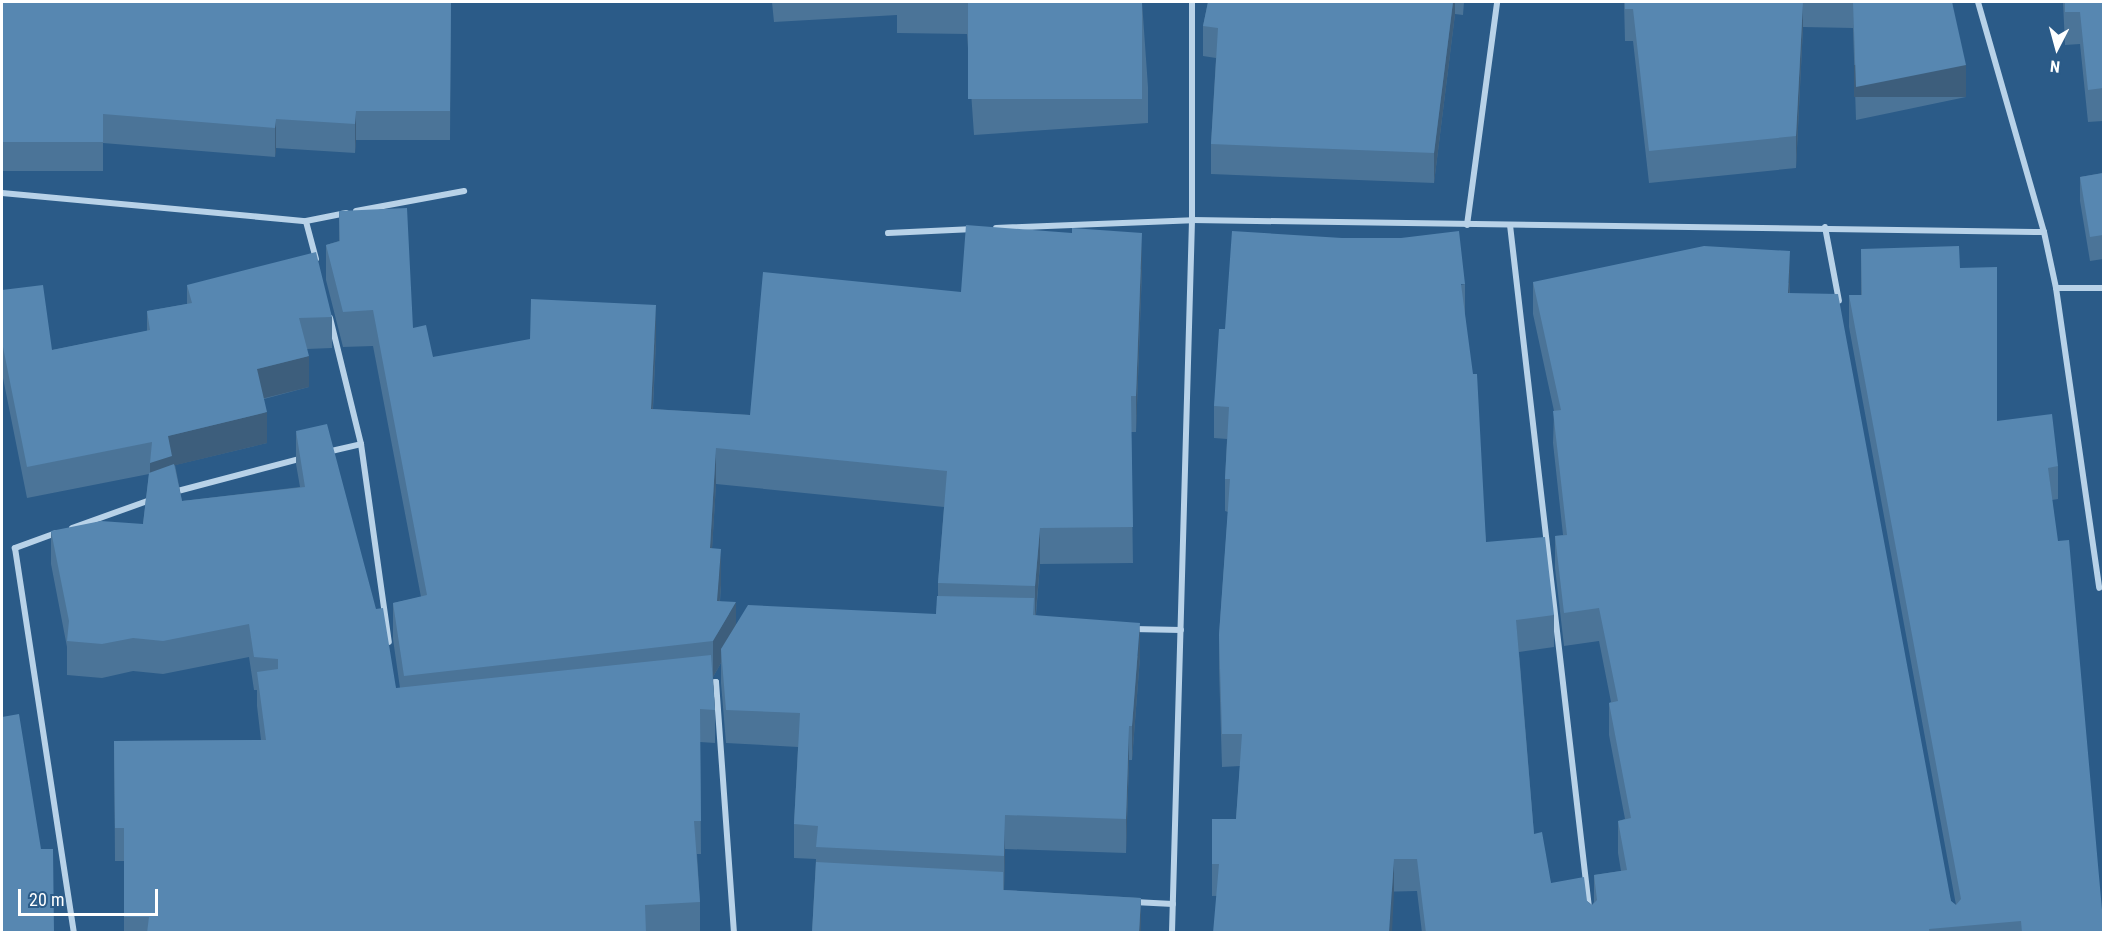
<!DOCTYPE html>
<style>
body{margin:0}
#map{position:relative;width:2105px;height:934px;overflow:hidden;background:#2b5b88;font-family:"Roboto Condensed",sans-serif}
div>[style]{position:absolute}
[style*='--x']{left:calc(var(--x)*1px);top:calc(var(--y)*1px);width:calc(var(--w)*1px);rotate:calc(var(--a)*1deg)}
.street>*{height:6px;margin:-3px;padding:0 3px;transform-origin:3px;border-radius:3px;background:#b8d2e8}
.wall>*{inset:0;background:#4b7498}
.shaded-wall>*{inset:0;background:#3d5e7c;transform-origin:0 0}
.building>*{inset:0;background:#5787b1;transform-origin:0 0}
span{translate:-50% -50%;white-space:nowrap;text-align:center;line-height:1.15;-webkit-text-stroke:4.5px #2b5b88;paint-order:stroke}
.frame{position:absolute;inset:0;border:3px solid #fff;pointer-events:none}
.north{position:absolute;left:2027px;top:18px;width:60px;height:60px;-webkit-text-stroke:4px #2b5b88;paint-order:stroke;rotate:186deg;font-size:16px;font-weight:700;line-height:24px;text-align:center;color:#fff}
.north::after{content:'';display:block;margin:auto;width:21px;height:27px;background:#fff;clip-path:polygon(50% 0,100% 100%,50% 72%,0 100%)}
.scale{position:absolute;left:18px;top:889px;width:140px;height:27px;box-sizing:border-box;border:3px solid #fff;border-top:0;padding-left:8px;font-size:18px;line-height:21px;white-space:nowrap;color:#fff;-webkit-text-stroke:4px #2b5b88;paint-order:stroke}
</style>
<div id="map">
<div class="street">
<i style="--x:1978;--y:2;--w:239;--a:74"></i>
<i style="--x:2044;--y:232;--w:57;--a:77.9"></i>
<i style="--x:2056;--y:288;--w:303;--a:81.8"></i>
<i style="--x:2;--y:193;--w:305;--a:5.3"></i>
<i style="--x:356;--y:211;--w:110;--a:-10.5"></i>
<i style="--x:1467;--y:225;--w:225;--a:-82.3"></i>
<i style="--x:1510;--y:225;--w:688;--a:83.4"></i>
<i style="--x:1825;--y:227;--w:75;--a:79.3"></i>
<i style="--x:996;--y:228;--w:196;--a:-2.3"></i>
<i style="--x:1192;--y:220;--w:852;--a:0.81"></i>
<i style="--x:888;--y:233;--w:86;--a:-2.7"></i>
<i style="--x:316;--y:259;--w:39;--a:-105"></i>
<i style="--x:306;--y:221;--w:41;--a:-11.3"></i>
<i style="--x:2056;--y:288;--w:48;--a:0"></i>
<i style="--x:361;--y:444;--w:200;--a:82"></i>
<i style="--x:327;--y:452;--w:35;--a:-13"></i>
<i style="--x:361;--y:444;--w:130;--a:-103.8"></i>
<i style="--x:174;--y:492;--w:133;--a:-14.8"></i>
<i style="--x:72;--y:528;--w:86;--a:-19.7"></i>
<i style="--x:56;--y:533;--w:44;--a:159.9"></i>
<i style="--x:15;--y:548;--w:389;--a:81.3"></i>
<i style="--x:1133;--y:629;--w:48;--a:1.2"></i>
<i style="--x:707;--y:683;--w:9;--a:-6"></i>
<i style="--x:716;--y:682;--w:251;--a:85.9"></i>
<i style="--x:1134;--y:902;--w:39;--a:3"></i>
<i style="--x:1172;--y:932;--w:712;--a:-88.39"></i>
<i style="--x:1192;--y:220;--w:218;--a:-90"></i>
</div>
<div class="wall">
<i style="clip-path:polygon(2px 2px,451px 2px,450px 140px,356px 140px,355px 153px,276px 148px,275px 157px,103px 143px,103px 171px,2px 171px)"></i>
<i style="clip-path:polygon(772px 2px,1142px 2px,1148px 87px,1148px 123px,974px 135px,967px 34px,897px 33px,897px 15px,774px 22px)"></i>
<i style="clip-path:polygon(1208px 2px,1464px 2px,1463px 15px,1455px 14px,1434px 183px,1211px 174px,1211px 144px,1216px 58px,1203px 56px,1203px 26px)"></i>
<i style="clip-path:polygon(1624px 2px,1952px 2px,1966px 97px,1856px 120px,1853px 28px,1803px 27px,1796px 168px,1649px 183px,1633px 41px,1625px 41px)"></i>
<i style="clip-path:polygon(2063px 2px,2103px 2px,2103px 121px,2088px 122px,2080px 44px,2065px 45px)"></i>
<i style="clip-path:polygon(2103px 173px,2103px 259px,2090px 261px,2080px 201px,2080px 177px)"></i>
<i style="clip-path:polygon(evenodd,339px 211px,413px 328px,433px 357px,656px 340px,653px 409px,750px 415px,961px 292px,1142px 269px,1136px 432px,1131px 432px,1133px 563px,1040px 564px,1036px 615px,1140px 657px,1132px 760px,1129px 760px,1126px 853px,1005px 849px,1004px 890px,1141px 898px,1141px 933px,812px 933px,816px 859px,794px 858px,794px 824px,798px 747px,726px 743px,721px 683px,721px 663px,713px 677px,715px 710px,715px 743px,700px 742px,701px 854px,697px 854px,700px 902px,700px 933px,124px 933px,124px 861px,115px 861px,114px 741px,261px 740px,257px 706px,257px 690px,254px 690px,249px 657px,163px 674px,133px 671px,102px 678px,67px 675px,67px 647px,51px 564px,51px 531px,143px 524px,149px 474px,27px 498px,2px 373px,2px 290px,52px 350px,147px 331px,147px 311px,187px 304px,187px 285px,332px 317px,332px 348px,307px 349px,309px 387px,264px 399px,267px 443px,175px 465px,182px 501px,300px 487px,296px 464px,296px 431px,396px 688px,400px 688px,393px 639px,393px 603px,421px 597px,373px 346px,343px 347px,326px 280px,326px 245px,339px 241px,339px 211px,716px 484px,944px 507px,938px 583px,938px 596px,936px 614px,736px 624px,720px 601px,721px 585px,712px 549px,716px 484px)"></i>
<i style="clip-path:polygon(1861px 249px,1960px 268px,1997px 421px,2058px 466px,2058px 499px,2052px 500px,2103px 933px,1422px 933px,1417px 891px,1212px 896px,1212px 819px,1236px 819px,1240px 766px,1222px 767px,1219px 668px,1219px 635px,1228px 512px,1225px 511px,1225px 479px,1227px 439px,1214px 438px,1214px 406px,1225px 329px,1465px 284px,1465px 316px,1486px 542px,1554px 615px,1554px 647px,1519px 652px,1534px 834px,1551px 883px,1587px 901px,1592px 905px,1594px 902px,1594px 875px,1621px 871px,1618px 853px,1618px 821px,1625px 819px,1609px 735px,1609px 703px,1611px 702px,1599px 641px,1564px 646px,1555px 568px,1555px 536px,1563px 535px,1553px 443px,1554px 411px,1533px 314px,1533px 282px,1790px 283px,1790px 293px,1951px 901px,1956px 905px,1849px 327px,1849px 295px,1861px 295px)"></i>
</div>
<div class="shaded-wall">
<i style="clip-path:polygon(1453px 2px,1455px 2px,1455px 14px,1434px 183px,1434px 153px)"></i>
<i style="clip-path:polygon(1803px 2px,1803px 27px,1796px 168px,1796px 136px)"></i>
<i style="left:1966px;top:65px;width:32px;height:112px;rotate:90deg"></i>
<i style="clip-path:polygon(356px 111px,356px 140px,355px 153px,355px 124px)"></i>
<i style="clip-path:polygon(276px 119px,276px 148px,275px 157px,275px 128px)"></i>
<i style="clip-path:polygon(1142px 233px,1142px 269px,1136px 432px,1136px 396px)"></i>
<i style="clip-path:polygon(1790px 251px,1790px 283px,1788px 325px,1788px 293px)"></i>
<i style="clip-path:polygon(656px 305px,656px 340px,651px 444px,651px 409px)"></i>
<i style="clip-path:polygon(309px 356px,309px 387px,257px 400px,257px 369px)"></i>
<i style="clip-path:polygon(267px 412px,267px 443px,172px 466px,150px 495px,150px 463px,168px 436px)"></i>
<i style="clip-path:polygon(716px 448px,716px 484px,710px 584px,710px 548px)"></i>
<i style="clip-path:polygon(1040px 528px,1040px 564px,1035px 621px,1035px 586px)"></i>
<i style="clip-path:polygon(721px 549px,721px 585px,717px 634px,736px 602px,736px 638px,721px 649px,721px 663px,713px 677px,713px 641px)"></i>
<i style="clip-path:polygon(1140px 623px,1140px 657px,1132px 760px,1132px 726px)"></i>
<i style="clip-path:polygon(1129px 726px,1129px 760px,1126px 853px,1126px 819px)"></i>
<i style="clip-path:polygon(1005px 815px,1005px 849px,1004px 890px,1004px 856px)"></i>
<i style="clip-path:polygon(1394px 859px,1394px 892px,1392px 933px,1389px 933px)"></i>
<i style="clip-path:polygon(1141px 898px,1141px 933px,1139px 933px)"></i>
</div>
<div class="building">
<i style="clip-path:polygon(2px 2px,451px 2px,450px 111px,356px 111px,355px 124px,276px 119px,275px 128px,103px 114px,103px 142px,2px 142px)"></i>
<i style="left:968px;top:2px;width:174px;height:97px"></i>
<i style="clip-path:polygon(1208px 2px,1453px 2px,1434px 153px,1211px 144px,1218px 28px,1203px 26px)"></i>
<i style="clip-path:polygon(1625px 2px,1803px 2px,1796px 136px,1649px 151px,1633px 9px,1625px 9px)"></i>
<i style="clip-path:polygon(1853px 2px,1952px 2px,1966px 65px,1856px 87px)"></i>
<i style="clip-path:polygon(2065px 2px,2103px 2px,2103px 88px,2088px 90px,2080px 12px,2065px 12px)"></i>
<i style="clip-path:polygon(2103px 173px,2103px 235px,2090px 237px,2080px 177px)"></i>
<i style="clip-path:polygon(407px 208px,413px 328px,426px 325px,433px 357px,530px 339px,531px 299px,656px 305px,651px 409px,750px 415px,763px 272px,961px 292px,966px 225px,1072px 233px,1072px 228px,1142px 233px,1136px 396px,1131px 396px,1133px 527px,1040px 528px,1035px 586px,938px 583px,947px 471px,716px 448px,710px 548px,721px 549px,717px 601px,736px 602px,713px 641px,404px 676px,393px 603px,427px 595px,373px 310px,343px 312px,326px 245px,340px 241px,339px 211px)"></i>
<i style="clip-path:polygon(1232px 231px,1342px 238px,1401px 238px,1459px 231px,1465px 284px,1461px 284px,1473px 374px,1477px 374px,1486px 542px,1545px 537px,1554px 615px,1516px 620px,1534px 834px,1542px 832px,1551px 883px,1584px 877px,1587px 901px,1592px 905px,1597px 900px,1594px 875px,1627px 870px,1618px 821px,1631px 818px,1609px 703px,1618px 701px,1599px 608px,1564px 613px,1555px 536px,1567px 535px,1553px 411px,1561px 410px,1533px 282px,1704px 246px,1790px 251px,1788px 293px,1838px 294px,1951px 901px,1956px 905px,1961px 899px,1849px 295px,1862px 295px,1861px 249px,1959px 246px,1960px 268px,1997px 267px,1997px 421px,2052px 414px,2058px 466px,2048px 468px,2058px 541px,2069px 540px,2103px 921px,2103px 933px,2022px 933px,2021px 921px,1929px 929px,1930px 933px,1426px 933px,1417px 859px,1394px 859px,1389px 933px,1213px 933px,1219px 864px,1212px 864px,1212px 819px,1236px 819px,1242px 734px,1222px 734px,1219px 635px,1230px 479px,1225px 479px,1229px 407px,1214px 406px,1219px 329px,1225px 329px)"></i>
<i style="clip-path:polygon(316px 252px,332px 317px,299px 318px,309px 356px,257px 369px,267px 412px,168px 436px,172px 456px,150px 463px,152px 442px,27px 467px,2px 342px,2px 290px,43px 285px,52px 350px,150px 330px,147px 311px,192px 303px,187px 285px)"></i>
<i style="clip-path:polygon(327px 424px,376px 609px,383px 608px,396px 688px,711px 655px,715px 710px,700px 709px,701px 821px,694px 821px,700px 902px,645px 905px,646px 933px,147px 933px,149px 917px,124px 917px,124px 828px,115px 828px,114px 741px,266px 740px,257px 672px,278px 669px,278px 659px,254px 657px,249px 624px,163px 641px,133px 638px,102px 644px,67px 641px,69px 621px,51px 531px,101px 521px,143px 524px,149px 473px,174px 464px,182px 501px,305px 487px,296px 431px)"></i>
<i style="clip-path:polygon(937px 596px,1034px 598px,1033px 615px,1140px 623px,1132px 726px,1129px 726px,1126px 819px,1005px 815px,1004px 856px,816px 847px,818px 826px,794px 824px,800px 713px,726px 710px,721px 649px,748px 605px,936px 614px)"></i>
<i style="clip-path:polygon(19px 714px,41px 849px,53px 849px,54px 933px,2px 933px,2px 717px)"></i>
<i style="clip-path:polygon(816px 862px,1003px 872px,1003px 890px,1141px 898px,1139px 933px,812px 933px)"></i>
</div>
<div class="frame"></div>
<div class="north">N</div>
<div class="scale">20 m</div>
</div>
